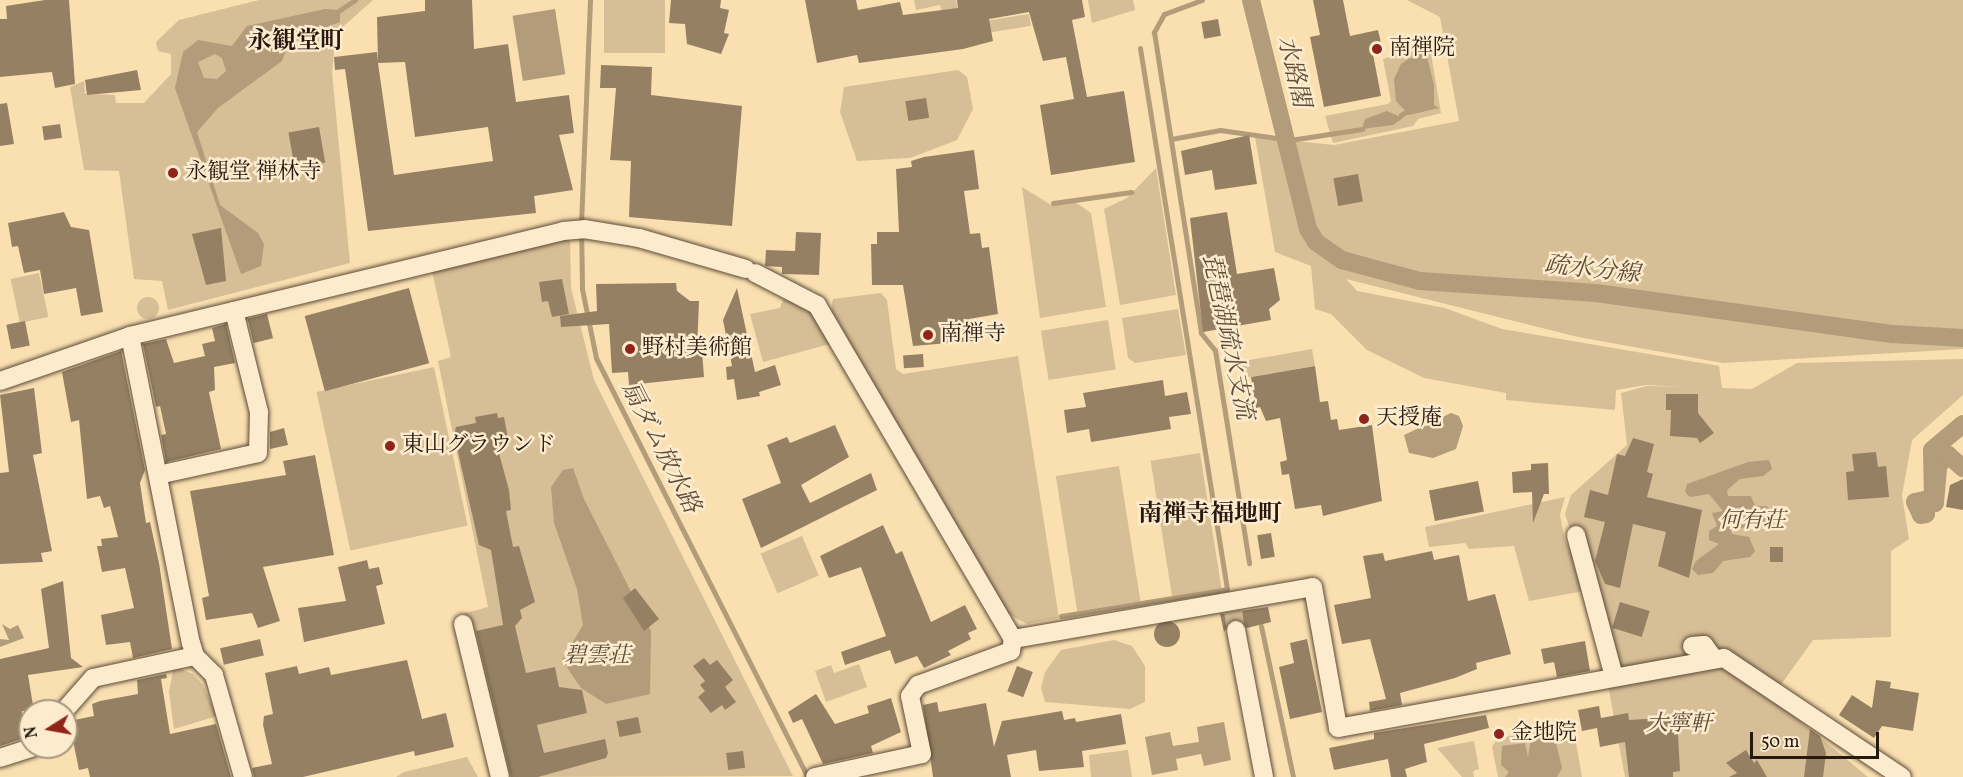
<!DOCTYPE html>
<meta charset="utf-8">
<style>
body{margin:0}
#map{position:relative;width:1963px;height:777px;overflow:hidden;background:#fae0b1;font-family:Vollkorn,"Noto Serif JP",serif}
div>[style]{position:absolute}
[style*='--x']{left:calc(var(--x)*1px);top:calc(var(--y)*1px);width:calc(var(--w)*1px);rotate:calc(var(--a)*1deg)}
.green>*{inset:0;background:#d6be96;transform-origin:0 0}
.round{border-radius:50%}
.water>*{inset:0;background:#b29c7a;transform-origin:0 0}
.stream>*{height:5px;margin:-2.5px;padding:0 2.5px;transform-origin:2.5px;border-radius:2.5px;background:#b29c7a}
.canal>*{height:18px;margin:-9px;padding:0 9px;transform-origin:9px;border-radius:9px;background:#b29c7a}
.building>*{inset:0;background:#958064;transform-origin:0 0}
.minor-tunnel>*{height:18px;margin-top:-9px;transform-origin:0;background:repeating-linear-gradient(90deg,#d0b891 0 18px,transparent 0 27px)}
.roads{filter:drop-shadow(0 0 2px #5c4a38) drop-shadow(0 0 2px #5c4a38)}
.minor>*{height:18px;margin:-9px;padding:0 9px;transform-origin:9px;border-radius:9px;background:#fcebcc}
.dots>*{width:16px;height:16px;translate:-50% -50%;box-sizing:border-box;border:3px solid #fcebcc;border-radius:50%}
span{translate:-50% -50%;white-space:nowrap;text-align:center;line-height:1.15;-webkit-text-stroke:5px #fcebcc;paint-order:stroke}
.poi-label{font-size:22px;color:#271810}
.left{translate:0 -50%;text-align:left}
.park-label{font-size:22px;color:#5c4a38;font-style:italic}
.neighbourhood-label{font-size:24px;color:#271810;font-weight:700}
.water-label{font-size:24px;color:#5f4d3a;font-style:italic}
.north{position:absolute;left:18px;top:699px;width:60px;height:60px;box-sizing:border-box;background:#fcebcc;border:2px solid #a79781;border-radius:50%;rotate:259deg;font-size:16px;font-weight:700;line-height:24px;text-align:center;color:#271810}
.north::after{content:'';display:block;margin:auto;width:21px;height:27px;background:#8f2418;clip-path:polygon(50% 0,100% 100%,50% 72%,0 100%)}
.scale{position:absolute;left:1750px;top:732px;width:129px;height:27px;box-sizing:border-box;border:3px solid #271810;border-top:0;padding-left:8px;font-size:18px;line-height:21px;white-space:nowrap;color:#271810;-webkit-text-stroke:4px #fcebcc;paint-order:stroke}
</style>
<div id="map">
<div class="green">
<i style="clip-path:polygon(259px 0,373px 0,336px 33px,332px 72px,350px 263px,168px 310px,162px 281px,134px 279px,119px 171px,84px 170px,70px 87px,84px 81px,85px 94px,115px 95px,116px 103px,144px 103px,171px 74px,171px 54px,158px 51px,156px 42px,179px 20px)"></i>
<i style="left:604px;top:0;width:61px;height:53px"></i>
<i style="clip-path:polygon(914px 0,956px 0,958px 10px,942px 13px,940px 5px,916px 10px)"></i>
<i style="clip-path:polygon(1088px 0,1133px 0,1135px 10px,1092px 23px)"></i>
<i style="clip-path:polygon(1407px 0,1963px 0,1963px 349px,1723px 363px,1578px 337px,1346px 279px,1357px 291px,1445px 308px,1502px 329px,1719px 366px,1722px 388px,1752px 389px,1797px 363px,1963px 359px,1963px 395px,1912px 440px,1902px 495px,1909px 539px,1891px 551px,1891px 637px,1813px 640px,1780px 686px,1703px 652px,1616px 670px,1565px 514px,1571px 495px,1627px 445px,1621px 393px,1647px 386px,1683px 387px,1646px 385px,1616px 390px,1615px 410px,1506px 400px,1506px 393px,1424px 378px,1367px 350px,1331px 314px,1315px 309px,1311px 266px,1275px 252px,1255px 137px,1334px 145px,1459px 121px,1440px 17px)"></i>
<i style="left:1029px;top:14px;width:12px;height:62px;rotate:81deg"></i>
<i style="clip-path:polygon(1420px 47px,1431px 54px,1441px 113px,1418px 119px,1413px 126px,1333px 143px,1325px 116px,1388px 104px,1391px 101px,1383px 59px)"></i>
<i style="clip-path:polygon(958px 70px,967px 77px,973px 109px,957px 140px,910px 158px,857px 161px,840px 112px,844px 87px)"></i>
<i style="clip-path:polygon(1156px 168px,1176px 295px,1120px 305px,1104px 209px,1127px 198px)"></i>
<i style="clip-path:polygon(1022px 187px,1051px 205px,1075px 202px,1091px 213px,1106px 307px,1040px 318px)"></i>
<i style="clip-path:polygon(570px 237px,571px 288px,594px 380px,793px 776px,502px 777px,462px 614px,488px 607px,438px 361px,451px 357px,431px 267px)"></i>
<i style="left:39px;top:273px;width:45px;height:29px;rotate:78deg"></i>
<i style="clip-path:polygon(881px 293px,887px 300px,896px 369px,903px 374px,1018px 356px,1059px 618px,1027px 624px,1005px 612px,831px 310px,833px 299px)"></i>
<i class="round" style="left:137px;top:297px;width:22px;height:22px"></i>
<i style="clip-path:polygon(784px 297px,810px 309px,830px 344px,763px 362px,750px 314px,780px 308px)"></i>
<i style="clip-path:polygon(1178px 309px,1186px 355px,1135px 363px,1128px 358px,1122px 318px)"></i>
<i style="left:1108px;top:320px;width:50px;height:68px;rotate:81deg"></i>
<i style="left:1312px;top:349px;width:17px;height:74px;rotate:80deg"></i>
<i style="left:434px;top:367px;width:162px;height:120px;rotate:78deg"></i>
<i style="left:1200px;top:453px;width:137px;height:50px;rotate:81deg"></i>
<i style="left:1119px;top:466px;width:137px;height:64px;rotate:81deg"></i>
<i style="clip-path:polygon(1565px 497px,1560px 515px,1565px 541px,1589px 587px,1579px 592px,1529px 601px,1514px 546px,1469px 549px,1465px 543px,1429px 547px,1425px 527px)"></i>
<i style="left:802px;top:536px;width:43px;height:45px;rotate:67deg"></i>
<i style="clip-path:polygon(1114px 640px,1132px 646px,1145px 666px,1145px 702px,1130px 709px,1045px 702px,1041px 688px,1045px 672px,1061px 650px)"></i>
<i style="clip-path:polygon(859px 664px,867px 687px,826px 702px,815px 671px,831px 665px,834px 673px)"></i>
<i style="clip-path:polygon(1722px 664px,1793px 715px,1868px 777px,1625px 777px,1608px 685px)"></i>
<i style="clip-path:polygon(180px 669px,193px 674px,203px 685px,217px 716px,174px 729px,169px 692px,173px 670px)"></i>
<i style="clip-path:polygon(1540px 729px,1574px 731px,1582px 777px,1498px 777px,1492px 747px,1497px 739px)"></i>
<i style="clip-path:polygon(1474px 741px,1479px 769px,1473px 771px,1474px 777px,1462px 777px,1437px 748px)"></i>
<i style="clip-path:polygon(1128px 750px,1132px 777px,1091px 777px,1089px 755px)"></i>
<i style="clip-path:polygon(467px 757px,478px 777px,396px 777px,404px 772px)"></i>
</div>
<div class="water">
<i style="clip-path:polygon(evenodd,325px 9px,340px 10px,340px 22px,290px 40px,282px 61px,218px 108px,197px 132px,220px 205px,258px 233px,264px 244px,261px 266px,241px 274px,175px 88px,183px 52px,198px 40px,232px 46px,247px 26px,325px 9px,215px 54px,222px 58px,226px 71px,217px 79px,204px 78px,198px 62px,215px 54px)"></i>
<i style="left:555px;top:9px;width:66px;height:43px;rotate:81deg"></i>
<i style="clip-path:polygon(1422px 50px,1426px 53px,1434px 85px,1434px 105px,1439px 108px,1409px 115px,1396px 101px,1394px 79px,1401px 64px)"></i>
<i style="clip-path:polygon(1387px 111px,1403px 118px,1393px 125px,1362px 129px,1365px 119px)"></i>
<i style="clip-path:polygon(1451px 413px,1459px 416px,1463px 426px,1456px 449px,1433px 458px,1409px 453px,1404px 435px)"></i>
<i style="clip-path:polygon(1769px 460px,1772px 469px,1763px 476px,1740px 479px,1727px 490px,1728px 496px,1751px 496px,1755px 506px,1766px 506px,1777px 514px,1774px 521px,1731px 530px,1732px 534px,1749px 537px,1755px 551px,1750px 557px,1723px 561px,1713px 573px,1698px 575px,1692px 569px,1696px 561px,1719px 544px,1709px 540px,1709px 531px,1717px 526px,1712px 513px,1723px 511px,1709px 494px,1690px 497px,1685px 492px,1687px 484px,1748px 462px)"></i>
<i style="clip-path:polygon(573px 468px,584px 499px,651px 631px,650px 694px,606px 704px,581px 688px,562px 660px,583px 625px,577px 589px,554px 523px,551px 487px,563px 470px)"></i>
<i style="clip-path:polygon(2px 624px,10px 629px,18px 625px,24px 638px,0 647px,0 639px,9px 640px)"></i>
<i style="clip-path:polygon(1224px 722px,1231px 760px,1204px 766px,1201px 754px,1176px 759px,1178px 770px,1152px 775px,1145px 737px,1170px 732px,1173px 746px,1199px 742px,1197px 727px)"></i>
<i style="clip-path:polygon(1547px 732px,1555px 739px,1562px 768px,1557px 777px,1505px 777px,1509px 772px,1501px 765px,1502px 746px,1525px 743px,1528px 757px,1531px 739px)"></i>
</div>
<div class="stream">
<i style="--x:590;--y:0;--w:223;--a:92.3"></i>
<i style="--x:581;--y:223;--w:66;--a:89.1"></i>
<i style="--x:582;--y:289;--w:70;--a:78.5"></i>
<i style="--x:596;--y:358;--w:470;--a:63.2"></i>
<i style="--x:1202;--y:0;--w:40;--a:159.8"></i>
<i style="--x:1164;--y:14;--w:21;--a:119"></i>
<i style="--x:1154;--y:32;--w:305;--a:81.1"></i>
<i style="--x:1201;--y:333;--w:22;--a:51"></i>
<i style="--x:1215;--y:350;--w:216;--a:80.9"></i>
<i style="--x:340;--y:10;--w:18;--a:-34"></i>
<i style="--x:1422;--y:50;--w:4;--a:-45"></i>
<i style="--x:1401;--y:115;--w:6;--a:-31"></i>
<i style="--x:1171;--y:139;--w:50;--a:-10.4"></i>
<i style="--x:1220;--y:130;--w:71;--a:8.1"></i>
<i style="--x:1290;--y:140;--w:73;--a:-8.7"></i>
<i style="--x:1053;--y:203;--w:79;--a:-8"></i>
<i style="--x:1061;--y:616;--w:168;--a:-9.2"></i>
<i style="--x:1227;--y:589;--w:548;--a:-99.14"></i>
<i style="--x:1261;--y:626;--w:154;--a:78"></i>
</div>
<div class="canal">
<i style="--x:1251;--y:0;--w:236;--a:76"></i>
<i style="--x:1308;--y:229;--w:15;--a:58"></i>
<i style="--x:1316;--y:242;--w:32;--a:35"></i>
<i style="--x:1342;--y:260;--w:81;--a:15.1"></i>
<i style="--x:1420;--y:281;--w:176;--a:3.9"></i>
<i style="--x:1596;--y:293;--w:300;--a:7.9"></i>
<i style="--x:1893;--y:334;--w:70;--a:3.3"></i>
<i style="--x:1963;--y:424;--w:40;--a:140"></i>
<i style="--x:1932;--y:450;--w:48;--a:88.8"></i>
<i style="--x:1933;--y:498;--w:18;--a:167"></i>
<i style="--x:1915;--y:502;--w:14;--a:65"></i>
<i style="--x:1921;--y:515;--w:5;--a:-11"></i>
<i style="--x:1926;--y:514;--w:9;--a:-103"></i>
<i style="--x:1924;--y:505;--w:11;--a:-10"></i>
<i style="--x:1935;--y:503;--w:37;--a:-85"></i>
<i style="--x:1938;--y:466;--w:11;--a:-52"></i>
<i style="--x:1945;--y:457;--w:4;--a:-34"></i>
<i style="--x:1948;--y:455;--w:20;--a:41"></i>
</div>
<div class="building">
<i style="clip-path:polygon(45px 0,69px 0,75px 84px,55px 88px,52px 72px,0 77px,0 19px,7px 19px,6px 6px)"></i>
<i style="clip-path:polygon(evenodd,425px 0,472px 0,474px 49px,508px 44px,516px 102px,569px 95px,574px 133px,559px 135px,573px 190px,534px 196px,536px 213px,368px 231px,345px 69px,335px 70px,334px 57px,377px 52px,378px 62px,377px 17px,425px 11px,425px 0,405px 62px,415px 137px,488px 127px,493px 161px,394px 175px,378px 63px,405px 62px)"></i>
<i style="clip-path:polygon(671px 0,721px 0,720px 8px,729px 10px,724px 33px,729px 34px,721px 54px,687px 44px,685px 24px,669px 23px)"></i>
<i style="clip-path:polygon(805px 0,856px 0,858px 10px,900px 2px,903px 15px,958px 8px,957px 0,1082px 0,1085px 17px,1072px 20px,1087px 97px,1124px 91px,1135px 162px,1051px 175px,1040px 105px,1074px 99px,1066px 57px,1043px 61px,1029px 12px,989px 19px,993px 41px,963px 49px,859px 63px,857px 55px,817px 63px)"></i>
<i style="clip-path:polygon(1313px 0,1343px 0,1350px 36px,1378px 30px,1382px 47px,1372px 49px,1381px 96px,1324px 107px,1310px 37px,1320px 35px)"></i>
<i style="left:1218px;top:19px;width:17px;height:17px;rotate:80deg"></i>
<i style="clip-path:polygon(601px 65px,652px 67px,651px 95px,742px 106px,732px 226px,629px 217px,631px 161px,610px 160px,616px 88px,600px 88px)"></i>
<i style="clip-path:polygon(137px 70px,141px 90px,87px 95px,85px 80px)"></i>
<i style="left:926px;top:98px;width:20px;height:21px;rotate:81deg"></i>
<i style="clip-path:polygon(7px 103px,14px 144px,0 146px,0 104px)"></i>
<i style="left:60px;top:124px;width:14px;height:18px;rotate:82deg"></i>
<i style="left:319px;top:127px;width:36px;height:31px;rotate:80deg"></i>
<i style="clip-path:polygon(1249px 135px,1257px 184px,1215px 190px,1212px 170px,1185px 175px,1181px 151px)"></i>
<i style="clip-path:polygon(974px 150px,979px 189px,964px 191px,970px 234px,980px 233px,982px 248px,989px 247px,998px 314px,969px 319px,973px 341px,913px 346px,903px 285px,872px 285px,871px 244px,877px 244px,877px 232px,899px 232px,896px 169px,912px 167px,911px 161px,924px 157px)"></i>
<i style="left:1358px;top:174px;width:28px;height:25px;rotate:80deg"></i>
<i style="clip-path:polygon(64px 212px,71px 227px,89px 230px,103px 312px,81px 316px,76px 288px,44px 294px,40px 270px,24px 273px,18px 246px,12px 247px,8px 223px)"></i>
<i style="clip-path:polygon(1227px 212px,1237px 274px,1274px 268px,1280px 300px,1269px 309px,1271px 320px,1203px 332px,1190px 218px)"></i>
<i style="clip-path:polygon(221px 228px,226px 281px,206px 285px,192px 234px)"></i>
<i style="clip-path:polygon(796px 232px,821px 233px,819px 275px,782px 274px,782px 267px,765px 266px,766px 250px,795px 251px)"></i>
<i style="clip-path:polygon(562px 279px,569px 314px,552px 317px,548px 301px,542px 302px,539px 282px)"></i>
<i style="clip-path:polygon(676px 283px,677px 291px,690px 301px,699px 301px,697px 350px,702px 351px,704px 377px,629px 385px,628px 372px,612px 373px,609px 324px,561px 327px,560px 316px,597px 311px,596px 284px)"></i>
<i style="left:409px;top:288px;width:78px;height:108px;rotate:75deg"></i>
<i style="clip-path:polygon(737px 288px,755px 372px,775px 365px,781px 385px,759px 392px,760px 396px,737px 400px,734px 379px,727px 380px,726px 367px,732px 366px,723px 320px)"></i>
<i style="left:267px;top:314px;width:25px;height:20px;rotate:76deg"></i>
<i style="left:25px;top:321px;width:25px;height:19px;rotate:79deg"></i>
<i style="clip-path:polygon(226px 324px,235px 363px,214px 367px,215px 390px,209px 392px,221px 449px,166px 462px,161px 435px,166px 434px,160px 406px,156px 407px,143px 344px,166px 339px,174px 363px,205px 356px,202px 344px,215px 341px,212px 328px)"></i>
<i style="clip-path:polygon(121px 351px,145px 470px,140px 483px,146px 523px,150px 522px,159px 563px,172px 649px,133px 658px,130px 642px,106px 645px,101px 615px,134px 608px,125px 568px,102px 572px,97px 546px,102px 546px,101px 539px,118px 537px,110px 506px,104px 508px,100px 496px,87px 499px,79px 420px,71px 422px,62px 372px)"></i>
<i style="left:923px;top:354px;width:13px;height:20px;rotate:86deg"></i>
<i style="clip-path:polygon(1315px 366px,1320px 402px,1328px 401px,1331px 420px,1337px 419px,1339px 430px,1372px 425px,1382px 501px,1323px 516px,1321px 505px,1295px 509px,1289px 474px,1282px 475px,1280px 462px,1287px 460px,1280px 418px,1266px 421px,1260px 407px,1256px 408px,1251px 377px)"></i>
<i style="clip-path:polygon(1163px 380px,1165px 396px,1187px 392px,1191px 414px,1169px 417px,1171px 429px,1091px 442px,1089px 429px,1067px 433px,1064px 410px,1086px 407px,1083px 393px)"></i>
<i style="clip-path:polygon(34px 388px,42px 453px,33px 455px,52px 551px,41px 553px,43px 562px,0 564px,0 473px,9px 472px,0 395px)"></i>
<i style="clip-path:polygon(1666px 394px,1698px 394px,1698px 413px,1714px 433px,1700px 443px,1697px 438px,1670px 436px,1671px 410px,1666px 410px)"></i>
<i style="clip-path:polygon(497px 413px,498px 418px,504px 417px,509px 444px,497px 446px,509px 490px,511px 510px,506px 511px,513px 547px,519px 546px,535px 602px,520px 610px,522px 618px,515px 626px,526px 673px,555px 667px,559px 687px,582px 690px,587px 713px,537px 725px,544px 753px,605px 739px,608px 753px,606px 758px,538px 777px,511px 777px,476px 631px,503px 625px,491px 550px,479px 545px,454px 434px,456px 427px,476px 423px,475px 417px)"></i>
<i style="clip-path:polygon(835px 425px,849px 457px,801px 485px,810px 503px,871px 473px,877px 490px,761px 548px,742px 499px,781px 483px,767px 445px,787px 437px,790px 443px)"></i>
<i style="clip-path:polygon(284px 428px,288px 445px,270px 449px,270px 432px)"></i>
<i style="clip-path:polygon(1633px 438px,1654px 444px,1647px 472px,1653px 474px,1647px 497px,1702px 510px,1689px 578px,1658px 566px,1666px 532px,1633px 524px,1620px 588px,1605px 584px,1595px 561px,1605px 522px,1584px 517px,1590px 490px,1608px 495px,1617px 454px,1625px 456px)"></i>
<i style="clip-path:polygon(1876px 452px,1878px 467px,1886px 466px,1889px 497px,1848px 500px,1846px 472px,1854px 471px,1852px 454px)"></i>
<i style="clip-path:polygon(315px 455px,334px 555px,263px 567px,280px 621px,258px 628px,252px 613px,206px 620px,202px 598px,209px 596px,190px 491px,286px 475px,283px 461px)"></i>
<i style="clip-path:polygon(1548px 463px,1549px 494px,1544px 494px,1533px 523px,1532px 492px,1513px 493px,1512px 472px,1531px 470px,1531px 464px)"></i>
<i style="clip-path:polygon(1963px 479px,1963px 510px,1946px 507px,1950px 485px)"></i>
<i style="left:1478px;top:481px;width:31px;height:50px;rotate:79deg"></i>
<i style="clip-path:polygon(883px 525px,896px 554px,902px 551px,931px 622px,965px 605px,977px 629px,968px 633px,971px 639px,948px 651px,951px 655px,924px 668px,917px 656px,895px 664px,890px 650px,845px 665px,841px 652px,886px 636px,861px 567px,829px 578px,820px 556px)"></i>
<i style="left:1271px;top:533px;width:24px;height:14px;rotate:81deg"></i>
<i style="left:1770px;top:547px;width:13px;height:15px"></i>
<i style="clip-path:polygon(1432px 551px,1434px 560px,1459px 555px,1468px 601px,1495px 594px,1511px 654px,1476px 663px,1477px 669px,1455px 678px,1400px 693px,1402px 705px,1370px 711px,1369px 702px,1386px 699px,1370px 639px,1342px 644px,1334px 605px,1371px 598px,1363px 556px,1383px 553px,1385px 561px)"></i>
<i style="clip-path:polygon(367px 560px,369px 569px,379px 567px,383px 584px,376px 586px,385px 624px,304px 642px,298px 608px,346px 601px,338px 567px)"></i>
<i style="clip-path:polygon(63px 581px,71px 658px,83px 667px,28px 675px,34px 711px,22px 711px,24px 738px,0 746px,0 659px,49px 648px,41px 589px)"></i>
<i style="clip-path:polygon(635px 588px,659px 619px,644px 631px,623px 598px)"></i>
<i style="left:1620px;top:602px;width:31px;height:27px;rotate:17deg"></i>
<i style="clip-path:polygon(1268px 607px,1271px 622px,1247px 628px,1233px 619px,1224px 632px,1220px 614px)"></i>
<i class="round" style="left:1154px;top:621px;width:26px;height:26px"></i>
<i style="left:260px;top:639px;width:17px;height:41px;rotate:77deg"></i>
<i style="clip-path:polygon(1307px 639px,1322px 712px,1290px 719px,1279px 667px,1294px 663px,1290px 643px)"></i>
<i style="clip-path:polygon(1585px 641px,1590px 671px,1557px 677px,1554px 662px,1544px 664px,1541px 649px)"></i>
<i style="clip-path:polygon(704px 658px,710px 665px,717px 660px,733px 680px,725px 687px,736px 702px,725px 710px,722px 705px,711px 713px,698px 697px,705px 691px,700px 685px,705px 681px,693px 666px)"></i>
<i style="clip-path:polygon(407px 660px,422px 719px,446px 713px,454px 747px,415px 756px,414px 751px,303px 777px,254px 777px,252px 768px,272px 764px,263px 725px,264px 716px,273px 714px,265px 673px,297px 666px,299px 674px,329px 667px,331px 675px)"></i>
<i style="left:1017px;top:666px;width:17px;height:27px;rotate:21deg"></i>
<i style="clip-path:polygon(166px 674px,167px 678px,161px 679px,170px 734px,216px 724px,231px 777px,90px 777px,88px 768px,79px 770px,69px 721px,94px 716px,92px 704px,100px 701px,138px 694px,137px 680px)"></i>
<i style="clip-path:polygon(1876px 680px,1891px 682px,1890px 688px,1919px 693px,1913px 731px,1882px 726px,1874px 738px,1839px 715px,1852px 695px,1872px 708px)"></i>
<i style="clip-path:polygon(816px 694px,835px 724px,869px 713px,867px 706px,891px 698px,901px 732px,871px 746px,873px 753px,823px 764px,802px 719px,793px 723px,788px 712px)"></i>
<i style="clip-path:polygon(937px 702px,939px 712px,986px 703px,994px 747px,1002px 721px,1062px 711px,1064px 720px,1075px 718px,1076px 722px,1121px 714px,1126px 744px,1082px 751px,1084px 767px,1039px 771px,1036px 750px,1007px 755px,1011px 777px,933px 777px,923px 705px)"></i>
<i style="clip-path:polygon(1599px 706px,1601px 718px,1628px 713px,1629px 720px,1677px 717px,1680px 771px,1673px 772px,1673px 777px,1629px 777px,1625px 742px,1600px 747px,1597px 728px,1582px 731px,1578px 710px)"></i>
<i style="clip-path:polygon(1486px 715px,1489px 728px,1424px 744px,1427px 762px,1405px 769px,1407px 777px,1391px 777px,1388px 759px,1334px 770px,1329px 748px,1374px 739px,1374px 733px)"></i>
<i style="left:638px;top:717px;width:16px;height:22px;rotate:79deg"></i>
<i style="clip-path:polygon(1810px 729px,1820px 736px,1826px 753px,1823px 777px,1804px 777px)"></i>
<i style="clip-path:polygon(1746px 750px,1754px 763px,1757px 760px,1767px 777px,1729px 777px,1737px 773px,1726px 763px)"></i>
<i style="left:743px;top:751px;width:17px;height:17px;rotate:83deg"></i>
</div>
<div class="minor-tunnel">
<i style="--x:1233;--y:611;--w:19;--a:81"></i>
</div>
<div class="roads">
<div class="minor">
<i style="--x:755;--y:273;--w:70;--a:27.3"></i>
<i style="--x:817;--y:305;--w:387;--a:59.6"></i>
<i style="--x:1013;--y:639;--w:304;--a:-9.8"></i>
<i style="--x:1313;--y:587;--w:143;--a:79.9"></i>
<i style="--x:1338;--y:728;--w:392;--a:-10.3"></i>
<i style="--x:1724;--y:658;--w:214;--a:33.8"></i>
<i style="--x:130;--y:336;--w:313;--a:78.8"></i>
<i style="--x:191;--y:643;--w:14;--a:73"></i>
<i style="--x:195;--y:656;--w:27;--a:45"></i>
<i style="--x:214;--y:675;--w:106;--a:74.1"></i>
<i style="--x:0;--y:381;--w:138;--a:-19.1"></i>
<i style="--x:130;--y:336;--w:446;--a:-13.6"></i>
<i style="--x:563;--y:231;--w:21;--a:-5"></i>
<i style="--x:584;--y:229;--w:56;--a:9.3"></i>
<i style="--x:639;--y:238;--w:111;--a:16.2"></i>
<i style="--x:158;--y:475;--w:102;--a:-12.4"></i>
<i style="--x:258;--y:453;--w:41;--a:-88.6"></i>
<i style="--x:259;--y:412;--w:104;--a:-103.9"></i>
<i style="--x:1576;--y:535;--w:147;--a:75"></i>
<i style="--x:463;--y:624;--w:157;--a:76.4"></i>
<i style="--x:1236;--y:630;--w:150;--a:79.2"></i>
<i style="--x:1692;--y:646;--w:12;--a:-5"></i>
<i style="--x:1704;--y:645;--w:17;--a:54"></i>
<i style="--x:64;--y:711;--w:44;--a:-48.7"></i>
<i style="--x:93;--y:678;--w:104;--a:-12.2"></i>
<i style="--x:0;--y:758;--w:36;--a:-18"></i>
<i style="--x:815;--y:777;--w:109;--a:-12.1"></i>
<i style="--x:922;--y:754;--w:59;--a:-101.7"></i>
<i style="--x:910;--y:696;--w:14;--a:-54"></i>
<i style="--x:918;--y:685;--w:99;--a:-20.1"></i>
<i style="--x:1011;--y:651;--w:12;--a:-81"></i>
</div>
</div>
<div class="dots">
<i style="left:1377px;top:49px;background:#8f2418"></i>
<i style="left:173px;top:173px;background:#8f2418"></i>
<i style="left:928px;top:335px;background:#8f2418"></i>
<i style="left:630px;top:349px;background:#8f2418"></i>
<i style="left:1364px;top:419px;background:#8f2418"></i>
<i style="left:390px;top:446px;background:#8f2418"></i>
<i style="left:1499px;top:734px;background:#8f2418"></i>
</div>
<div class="poi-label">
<span class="left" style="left:1389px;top:49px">南禅院</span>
<span class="left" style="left:185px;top:173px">永観堂 禅林寺</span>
<span class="left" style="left:940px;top:335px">南禅寺</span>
<span class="left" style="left:642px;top:349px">野村美術館</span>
<span class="left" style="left:1376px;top:419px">天授庵</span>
<span class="left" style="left:402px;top:446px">東山グラウンド</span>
<span class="left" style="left:1511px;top:734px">金地院</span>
</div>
<div class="park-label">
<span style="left:1752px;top:522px">何有荘</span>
<span style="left:597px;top:657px">碧雲荘</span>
<span style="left:1679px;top:725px">大寧軒</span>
</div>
<div class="neighbourhood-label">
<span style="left:296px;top:43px">永観堂町</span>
<span style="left:1210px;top:516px">南禅寺福地町</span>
</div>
<div class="water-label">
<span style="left:1292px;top:72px;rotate:77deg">水路閣</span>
<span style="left:1592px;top:271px;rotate:6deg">疏水分線</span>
<span style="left:1226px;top:337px;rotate:78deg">琵琶湖疏水支流</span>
<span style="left:659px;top:448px;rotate:63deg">扇ダム放水路</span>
</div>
<div class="north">N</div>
<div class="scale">50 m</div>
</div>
